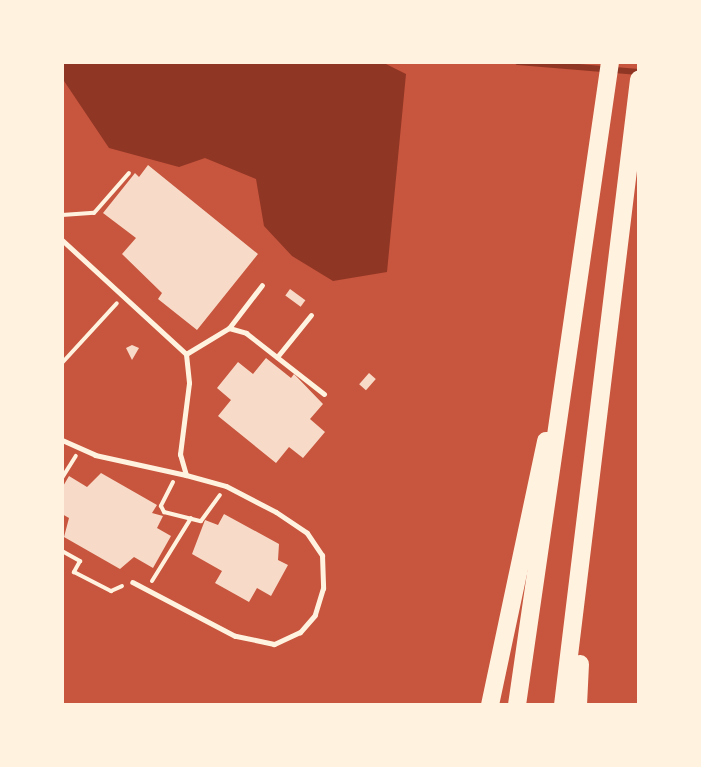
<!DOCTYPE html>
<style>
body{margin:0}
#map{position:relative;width:701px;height:767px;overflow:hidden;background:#c8553d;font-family:"Roboto Serif",serif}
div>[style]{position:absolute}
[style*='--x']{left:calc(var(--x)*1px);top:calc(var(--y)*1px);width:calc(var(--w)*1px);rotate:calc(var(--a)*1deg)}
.water>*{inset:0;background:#8f3625}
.stream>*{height:6px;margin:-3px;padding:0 3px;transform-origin:3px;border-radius:3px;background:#8f3625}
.building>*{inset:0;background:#f7dbc8;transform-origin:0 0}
.path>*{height:4px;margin:-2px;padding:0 2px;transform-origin:2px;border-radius:2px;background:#fff3e0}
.service>*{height:5px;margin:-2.5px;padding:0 2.5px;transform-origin:2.5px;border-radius:2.5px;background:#fff3e0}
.motorway>*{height:18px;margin:-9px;padding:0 9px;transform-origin:9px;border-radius:9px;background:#fff3e0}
span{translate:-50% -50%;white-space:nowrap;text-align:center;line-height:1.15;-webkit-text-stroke:7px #fff3e0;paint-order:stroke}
.frame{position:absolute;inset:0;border:64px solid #fff3e0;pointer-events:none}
</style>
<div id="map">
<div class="water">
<i style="clip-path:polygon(62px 62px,382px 62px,406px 74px,387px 272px,333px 281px,292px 256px,264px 226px,256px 179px,205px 158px,179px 167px,109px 148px,62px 78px)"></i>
</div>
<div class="stream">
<i style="--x:518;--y:62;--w:121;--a:4.7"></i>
</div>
<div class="building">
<i style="clip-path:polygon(148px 165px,258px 254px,197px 330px,158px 299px,162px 293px,122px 254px,136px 238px,103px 213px,135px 173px,139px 177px)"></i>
<i style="left:290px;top:289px;width:19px;height:8px;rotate:36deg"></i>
<i style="clip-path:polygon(132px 345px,139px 348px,132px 360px,126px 348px)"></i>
<i style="clip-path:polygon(266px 358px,291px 378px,294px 374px,323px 404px,310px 419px,325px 432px,303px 458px,289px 447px,276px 463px,218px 416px,231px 400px,217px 388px,238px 362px,253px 374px)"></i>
<i style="left:369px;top:373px;width:9px;height:15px;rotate:41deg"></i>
<i style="clip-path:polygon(101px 473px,157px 505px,152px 513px,163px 516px,157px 528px,171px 536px,153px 568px,134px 557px,120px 569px,64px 537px,69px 518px,62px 514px,62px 488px,69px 476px,87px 487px)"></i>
<i style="clip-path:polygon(224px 514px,279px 544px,278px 560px,288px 565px,271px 596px,257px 588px,249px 602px,215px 583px,222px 571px,192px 554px,205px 520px,218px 525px)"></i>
</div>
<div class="path">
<i style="--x:62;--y:215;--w:32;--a:-4"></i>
<i style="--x:94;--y:213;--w:53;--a:-48.8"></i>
<i style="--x:62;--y:363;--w:81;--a:-47.5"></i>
<i style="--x:62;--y:478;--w:26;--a:-58"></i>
<i style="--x:173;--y:482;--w:27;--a:117"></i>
<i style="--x:161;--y:506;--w:7;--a:63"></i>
<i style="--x:164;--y:512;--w:38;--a:14"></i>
<i style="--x:201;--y:521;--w:32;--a:-54"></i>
<i style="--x:62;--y:531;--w:3;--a:90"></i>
<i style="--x:62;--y:551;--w:21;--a:29"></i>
<i style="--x:80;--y:561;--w:13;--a:119"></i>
<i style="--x:74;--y:572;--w:42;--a:27.2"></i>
<i style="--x:111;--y:591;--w:12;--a:-24"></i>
<i style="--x:152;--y:581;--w:74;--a:-58.2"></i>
</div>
<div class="service">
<i style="--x:62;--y:240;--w:168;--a:42.6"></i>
<i style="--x:186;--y:354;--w:29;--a:84"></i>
<i style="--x:189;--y:383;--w:72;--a:97.2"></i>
<i style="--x:180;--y:454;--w:22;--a:74"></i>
<i style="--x:186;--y:475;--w:41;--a:15.4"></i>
<i style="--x:226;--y:486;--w:56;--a:27.5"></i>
<i style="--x:276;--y:512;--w:37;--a:34"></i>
<i style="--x:307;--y:533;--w:27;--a:56"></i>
<i style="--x:322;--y:555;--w:33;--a:88"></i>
<i style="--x:323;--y:588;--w:28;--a:107"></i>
<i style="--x:315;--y:615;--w:23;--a:131"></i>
<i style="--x:300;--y:632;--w:29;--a:155"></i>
<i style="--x:274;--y:644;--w:40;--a:-168"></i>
<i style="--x:235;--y:636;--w:116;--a:-152.3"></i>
<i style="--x:229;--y:328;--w:54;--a:-52.5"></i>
<i style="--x:186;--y:354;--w:50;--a:-31.2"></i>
<i style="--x:229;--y:328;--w:18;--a:16"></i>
<i style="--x:246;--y:333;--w:99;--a:38"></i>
<i style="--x:277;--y:357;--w:54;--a:-51"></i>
<i style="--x:62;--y:440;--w:36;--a:24"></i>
<i style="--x:95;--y:455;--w:93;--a:12.4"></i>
</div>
<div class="motorway">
<i style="--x:490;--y:705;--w:270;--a:-78"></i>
<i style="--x:517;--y:705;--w:650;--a:-81.77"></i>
<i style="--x:563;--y:705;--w:630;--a:-83.07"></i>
<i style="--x:578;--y:705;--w:41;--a:-87.2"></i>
</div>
<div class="frame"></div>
</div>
